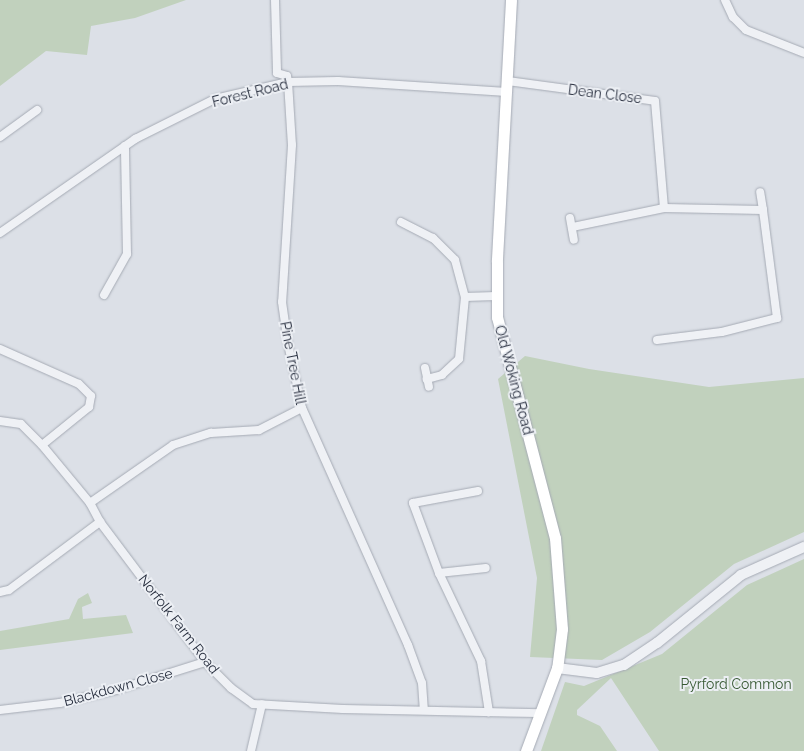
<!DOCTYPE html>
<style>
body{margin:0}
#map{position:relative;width:804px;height:751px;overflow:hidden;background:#dce0e7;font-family:Raleway,sans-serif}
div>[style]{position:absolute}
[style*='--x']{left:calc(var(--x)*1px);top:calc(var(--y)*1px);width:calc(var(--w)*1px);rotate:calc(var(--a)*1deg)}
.green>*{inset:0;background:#c1d1bd}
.roads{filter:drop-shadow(0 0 1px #a5aab4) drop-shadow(0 0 1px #a5aab4)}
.minor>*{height:8px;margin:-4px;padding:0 4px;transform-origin:4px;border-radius:4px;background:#eff1f5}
.tertiary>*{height:10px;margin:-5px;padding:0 5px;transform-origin:5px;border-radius:5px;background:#eff1f5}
.secondary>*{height:11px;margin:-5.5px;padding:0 5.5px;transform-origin:5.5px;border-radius:5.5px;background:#fff}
span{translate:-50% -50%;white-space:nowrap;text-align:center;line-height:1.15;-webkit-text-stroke:4px #eceff4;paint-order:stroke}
.street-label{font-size:14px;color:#262d3d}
.park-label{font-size:14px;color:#375933}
</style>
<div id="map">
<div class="green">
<i style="clip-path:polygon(0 0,186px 0,135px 18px,91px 26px,87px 55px,46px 51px,0 86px)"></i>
<i style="clip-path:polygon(525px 356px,589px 369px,709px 387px,804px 378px,804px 532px,734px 564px,650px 632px,602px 660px,530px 657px,537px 578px,498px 379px)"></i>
<i style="clip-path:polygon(804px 559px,804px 751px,659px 751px,611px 678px,577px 710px,577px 715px,600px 726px,617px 751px,541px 751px,565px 682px,584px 686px,662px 654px,747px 585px)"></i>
<i style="clip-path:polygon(88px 593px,92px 603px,82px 607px,83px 619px,126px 615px,133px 633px,0 650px,0 631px,69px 619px,78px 599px)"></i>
</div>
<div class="roads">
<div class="minor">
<i style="--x:275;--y:0;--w:73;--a:88.4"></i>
<i style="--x:277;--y:73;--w:10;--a:17"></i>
<i style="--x:287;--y:76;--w:6;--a:81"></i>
<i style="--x:288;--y:82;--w:63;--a:86.4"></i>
<i style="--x:292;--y:145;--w:157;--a:93.6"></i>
<i style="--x:282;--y:302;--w:42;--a:81.9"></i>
<i style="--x:288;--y:344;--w:66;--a:77.7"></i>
<i style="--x:302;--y:408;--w:260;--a:65.9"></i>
<i style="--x:408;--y:645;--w:40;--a:69.8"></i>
<i style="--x:422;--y:683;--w:27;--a:86"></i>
<i style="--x:725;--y:0;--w:19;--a:65"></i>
<i style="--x:733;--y:17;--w:18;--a:45"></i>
<i style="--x:746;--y:30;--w:62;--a:21.6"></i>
<i style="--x:508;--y:81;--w:148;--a:7.7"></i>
<i style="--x:655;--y:101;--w:107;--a:85.2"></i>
<i style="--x:664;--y:208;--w:94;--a:168.3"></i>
<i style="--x:0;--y:137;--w:46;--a:-36.1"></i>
<i style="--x:664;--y:208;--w:99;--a:1.2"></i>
<i style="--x:763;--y:210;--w:18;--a:-99"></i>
<i style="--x:570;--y:218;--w:22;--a:80"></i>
<i style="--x:401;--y:222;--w:36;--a:27"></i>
<i style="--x:433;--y:238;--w:31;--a:45"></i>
<i style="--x:455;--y:260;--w:38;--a:75"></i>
<i style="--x:465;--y:297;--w:62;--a:95.5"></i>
<i style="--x:459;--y:359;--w:23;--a:137"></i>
<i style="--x:442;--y:375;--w:16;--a:165"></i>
<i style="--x:0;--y:233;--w:165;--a:-34.8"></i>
<i style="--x:135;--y:139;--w:89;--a:-26.6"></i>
<i style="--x:215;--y:99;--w:75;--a:-13.1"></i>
<i style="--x:288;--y:82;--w:50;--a:-1.1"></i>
<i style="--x:338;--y:81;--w:169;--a:3.7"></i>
<i style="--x:104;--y:295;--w:47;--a:-60.7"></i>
<i style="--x:127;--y:254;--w:108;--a:-91.1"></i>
<i style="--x:465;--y:297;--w:31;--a:-2"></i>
<i style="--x:657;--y:340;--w:65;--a:-7"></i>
<i style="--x:722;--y:332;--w:57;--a:-14.3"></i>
<i style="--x:777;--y:318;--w:109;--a:-97.4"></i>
<i style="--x:0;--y:349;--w:86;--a:23.9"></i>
<i style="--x:79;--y:384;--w:17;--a:45"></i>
<i style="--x:91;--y:396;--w:11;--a:100"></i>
<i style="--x:89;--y:407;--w:60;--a:141"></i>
<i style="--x:425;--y:368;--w:19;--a:78"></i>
<i style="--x:0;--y:421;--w:21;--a:8"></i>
<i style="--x:21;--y:424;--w:30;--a:45"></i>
<i style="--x:42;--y:445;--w:75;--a:50.4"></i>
<i style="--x:90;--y:503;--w:21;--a:62"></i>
<i style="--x:100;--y:522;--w:175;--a:53.1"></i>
<i style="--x:205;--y:662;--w:37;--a:45"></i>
<i style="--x:231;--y:688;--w:27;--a:36"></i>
<i style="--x:253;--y:704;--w:90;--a:3.2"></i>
<i style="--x:343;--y:709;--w:197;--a:1.2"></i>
<i style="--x:478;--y:491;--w:66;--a:169.5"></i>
<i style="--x:413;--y:503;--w:75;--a:69.6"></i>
<i style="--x:439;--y:573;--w:98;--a:64.5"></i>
<i style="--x:481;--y:661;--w:52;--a:81.1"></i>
<i style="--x:90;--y:503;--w:101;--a:-34.9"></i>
<i style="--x:173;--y:445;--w:40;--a:-18"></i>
<i style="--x:211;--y:433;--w:48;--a:-3.6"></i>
<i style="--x:259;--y:430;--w:48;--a:-27.1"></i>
<i style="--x:439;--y:573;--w:47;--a:-6.1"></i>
<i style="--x:0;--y:592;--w:9;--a:-13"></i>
<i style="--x:9;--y:590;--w:114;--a:-36.8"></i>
<i style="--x:0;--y:710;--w:60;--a:-6.7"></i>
<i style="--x:60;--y:703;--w:57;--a:-13.1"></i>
<i style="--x:116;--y:690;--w:93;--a:-17.5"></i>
<i style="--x:251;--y:751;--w:48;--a:-76.8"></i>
</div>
<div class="tertiary">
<i style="--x:557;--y:668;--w:40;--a:7.1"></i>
<i style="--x:597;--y:673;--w:28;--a:-17"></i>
<i style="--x:624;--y:665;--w:40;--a:-34"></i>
<i style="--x:657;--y:643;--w:108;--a:-39"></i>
<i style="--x:741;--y:575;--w:69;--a:-24"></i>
</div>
<div class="secondary">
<i style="--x:511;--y:0;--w:262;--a:93.1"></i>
<i style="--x:497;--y:262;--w:55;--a:90"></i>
<i style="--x:497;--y:317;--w:228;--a:75.3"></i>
<i style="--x:555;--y:538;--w:91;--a:85.6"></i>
<i style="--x:562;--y:629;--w:39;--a:97"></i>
<i style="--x:557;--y:668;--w:89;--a:110.5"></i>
</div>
</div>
<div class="street-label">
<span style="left:250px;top:93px;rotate:-14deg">Forest Road</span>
<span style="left:605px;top:94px;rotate:7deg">Dean Close</span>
<span style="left:293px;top:363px;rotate:79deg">Pine Tree Hill</span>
<span style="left:514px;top:380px;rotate:75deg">Old Woking Road</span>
<span style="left:179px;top:624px;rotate:52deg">Norfolk Farm Road</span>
<span style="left:118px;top:687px;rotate:-15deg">Blackdown Close</span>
</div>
<div class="park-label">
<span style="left:736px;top:684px">Pyrford Common</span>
</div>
</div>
